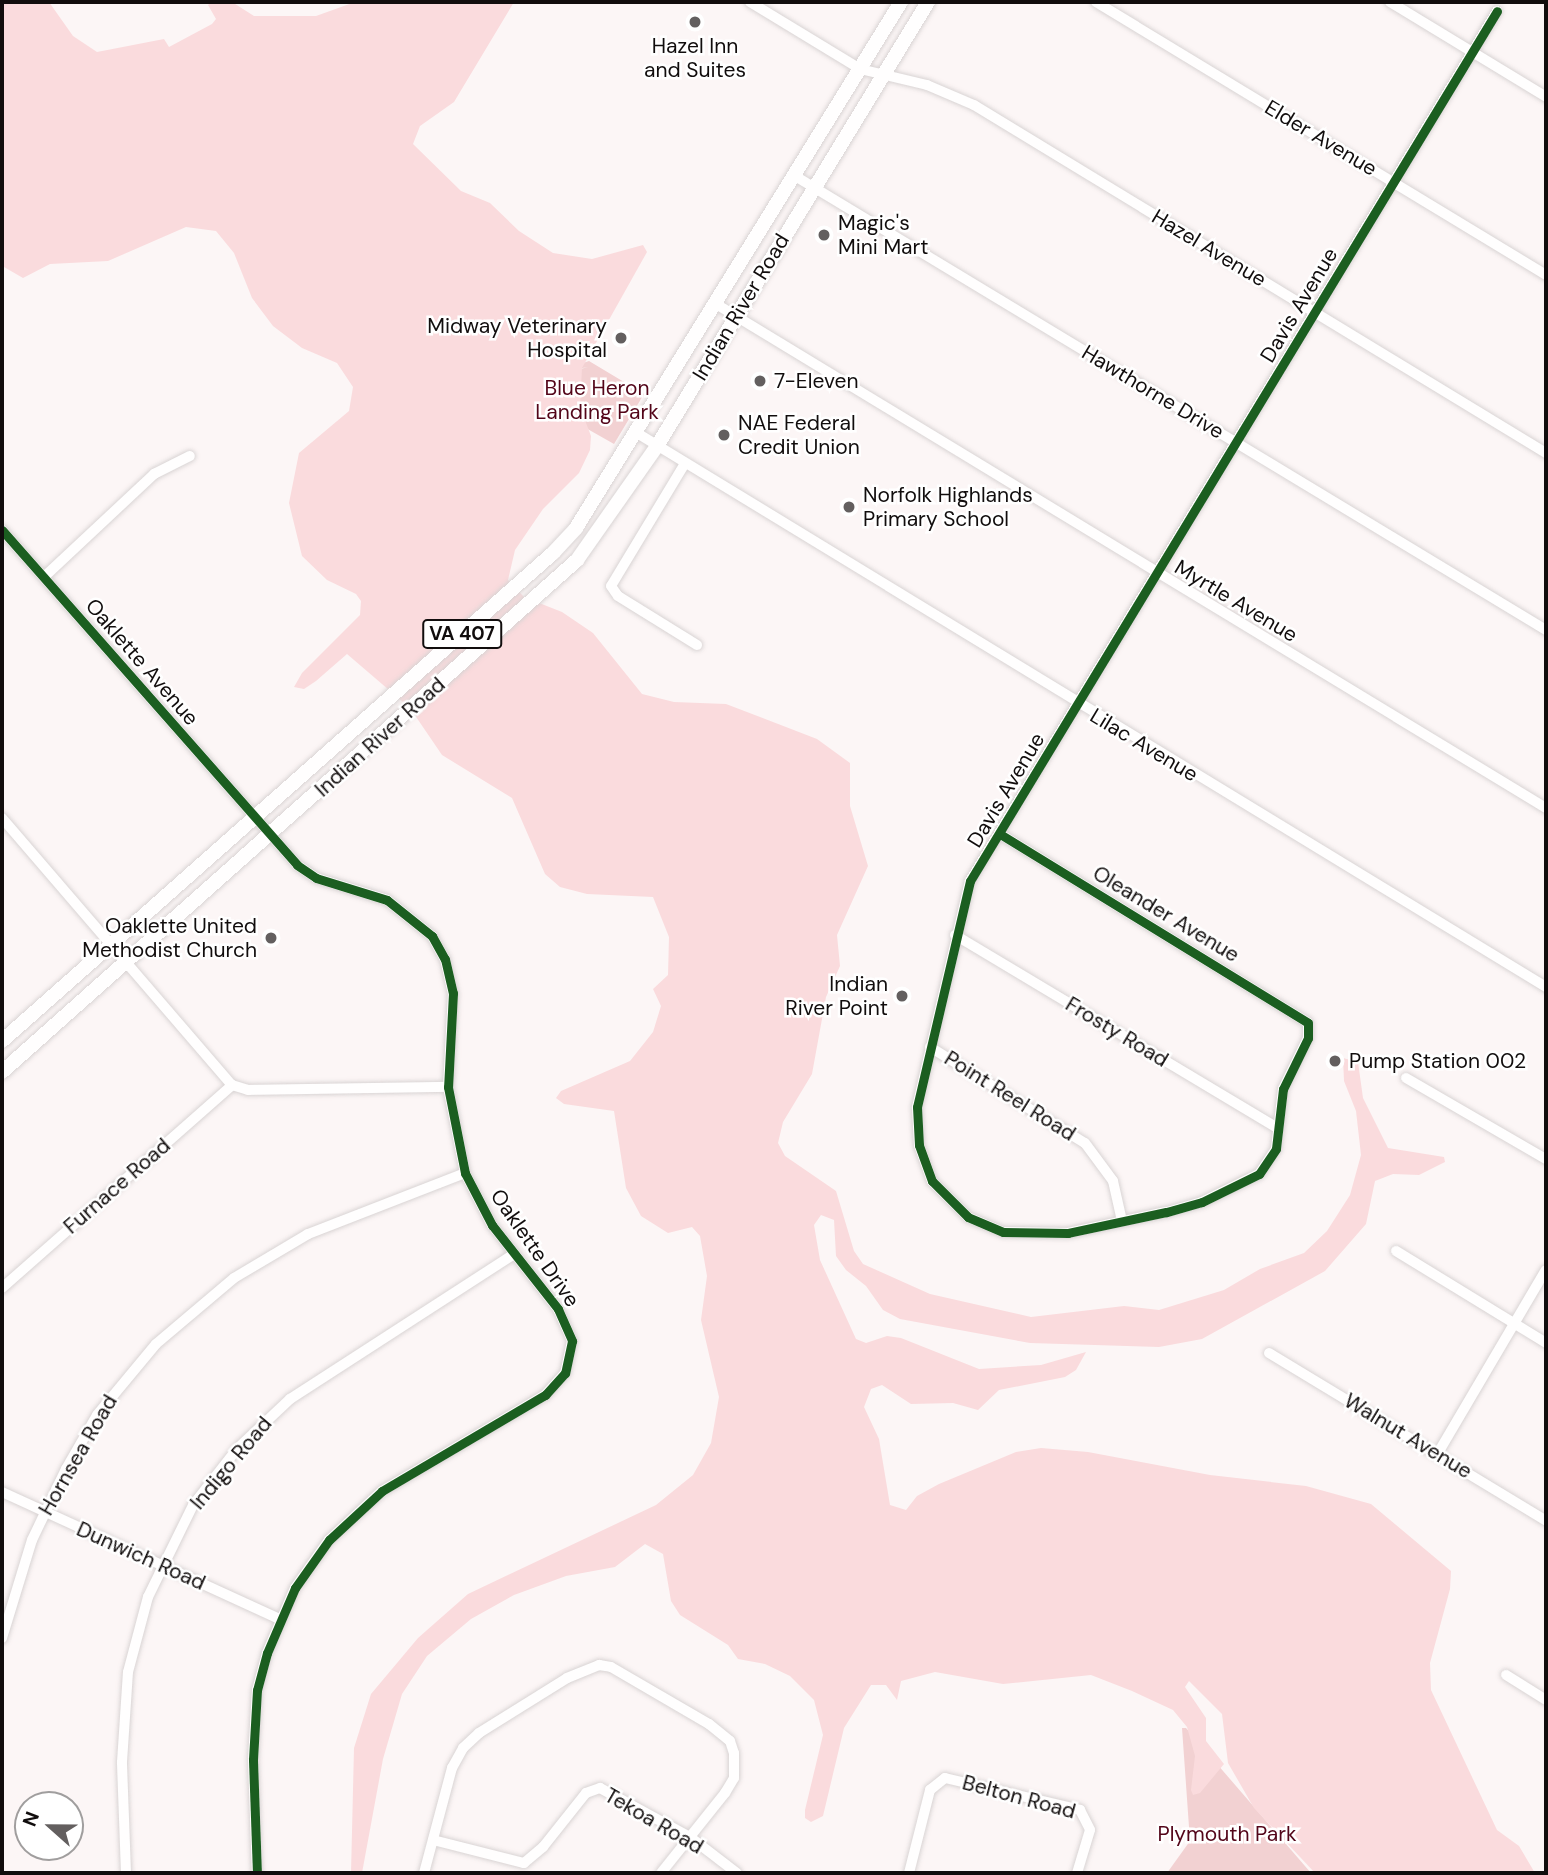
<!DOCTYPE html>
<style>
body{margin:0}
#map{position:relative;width:1548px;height:1875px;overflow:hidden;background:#fcf6f6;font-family:"DM Sans",sans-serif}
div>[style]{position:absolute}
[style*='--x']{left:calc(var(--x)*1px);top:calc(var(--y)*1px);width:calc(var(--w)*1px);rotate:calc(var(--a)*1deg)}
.green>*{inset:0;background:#f2d1d2}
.water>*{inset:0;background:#fadbdd}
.roads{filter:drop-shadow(0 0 2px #d9d4d4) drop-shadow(0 0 2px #d9d4d4)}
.minor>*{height:10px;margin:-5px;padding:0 5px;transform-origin:5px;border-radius:5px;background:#fffefe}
.major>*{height:14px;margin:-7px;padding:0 7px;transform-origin:7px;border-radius:7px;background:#fffefe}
.cycleway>*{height:9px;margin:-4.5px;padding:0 4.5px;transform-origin:4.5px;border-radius:4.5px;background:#1b5e20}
.dots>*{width:19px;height:19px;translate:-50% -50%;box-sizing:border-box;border:4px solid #fff;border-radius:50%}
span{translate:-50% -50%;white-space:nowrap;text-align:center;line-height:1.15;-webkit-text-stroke:5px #fff;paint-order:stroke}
.shield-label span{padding:2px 5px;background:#fff;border:2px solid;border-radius:5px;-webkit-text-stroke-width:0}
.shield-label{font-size:19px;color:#110d0d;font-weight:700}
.poi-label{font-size:21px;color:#110d0d}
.left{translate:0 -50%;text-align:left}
.right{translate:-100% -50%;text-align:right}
.street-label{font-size:21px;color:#110d0d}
.park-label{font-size:21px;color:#530519}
.frame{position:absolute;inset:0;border:4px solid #110d0d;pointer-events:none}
.north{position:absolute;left:14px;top:1791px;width:70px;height:70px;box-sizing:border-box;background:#fff;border:2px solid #a09e9e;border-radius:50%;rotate:291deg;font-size:19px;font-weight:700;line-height:28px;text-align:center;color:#110d0d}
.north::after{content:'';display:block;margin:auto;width:24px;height:32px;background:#635f5f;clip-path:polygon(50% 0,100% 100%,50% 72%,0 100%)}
</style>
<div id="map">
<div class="green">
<i style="clip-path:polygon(589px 361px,644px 394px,614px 444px,554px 410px,565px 373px,588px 367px,550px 374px)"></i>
<i style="clip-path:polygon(1182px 1728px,1186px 1728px,1311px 1873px,1167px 1873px,1190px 1841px)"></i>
</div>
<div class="water">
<i style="clip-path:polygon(2px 2px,49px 2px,73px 36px,97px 52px,164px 39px,169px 47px,212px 24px,216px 19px,208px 5px,211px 2px,232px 2px,254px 16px,316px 16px,355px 2px,514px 2px,454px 102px,420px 126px,413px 144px,461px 191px,490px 203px,519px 231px,553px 253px,592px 259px,643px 245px,647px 252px,582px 368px,580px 407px,591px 436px,590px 450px,579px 473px,543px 509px,515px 550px,508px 580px,524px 597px,562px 612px,593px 633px,642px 694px,674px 702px,726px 704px,817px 739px,850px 763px,850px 806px,868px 866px,837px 935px,840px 966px,826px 997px,812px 1074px,783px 1122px,778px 1143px,785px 1156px,836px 1191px,854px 1251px,863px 1264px,930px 1294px,1031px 1317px,1124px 1306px,1159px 1310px,1224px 1290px,1260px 1269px,1304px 1253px,1327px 1231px,1350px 1195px,1361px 1155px,1356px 1111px,1344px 1081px,1343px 1058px,1358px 1062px,1363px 1098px,1388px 1148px,1444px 1157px,1445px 1162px,1419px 1175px,1393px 1174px,1375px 1181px,1366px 1224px,1325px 1271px,1202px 1339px,1159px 1347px,1030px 1343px,900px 1319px,883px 1310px,866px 1286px,846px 1270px,836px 1256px,834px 1220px,821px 1215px,814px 1225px,820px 1260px,856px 1339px,866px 1343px,887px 1336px,901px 1338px,979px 1369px,1041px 1365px,1086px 1352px,1076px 1370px,1065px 1377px,999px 1390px,978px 1410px,953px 1403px,911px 1404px,882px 1385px,871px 1389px,864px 1407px,879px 1439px,890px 1505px,906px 1510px,917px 1496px,939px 1484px,1016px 1452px,1041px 1448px,1088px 1452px,1210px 1475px,1306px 1486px,1371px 1504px,1451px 1571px,1450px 1589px,1430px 1663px,1431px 1690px,1497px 1830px,1519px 1846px,1535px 1873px,1315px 1873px,1254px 1808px,1228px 1763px,1222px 1714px,1189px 1681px,1185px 1687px,1206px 1718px,1206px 1741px,1224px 1764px,1200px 1793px,1193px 1795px,1191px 1790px,1195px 1756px,1187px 1727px,1173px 1710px,1132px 1691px,1091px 1675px,1003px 1684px,935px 1672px,901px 1681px,897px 1700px,886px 1685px,871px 1685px,844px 1728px,823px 1816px,811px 1822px,805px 1818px,805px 1810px,823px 1735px,814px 1700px,790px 1676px,765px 1664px,738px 1659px,728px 1645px,680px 1615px,671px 1601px,663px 1554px,645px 1544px,615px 1567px,566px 1576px,514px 1595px,471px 1619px,427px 1656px,402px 1694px,383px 1759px,362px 1873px,351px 1873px,354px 1748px,371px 1694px,418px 1638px,468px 1594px,656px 1505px,693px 1475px,711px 1443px,719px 1397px,701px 1320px,707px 1276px,700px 1236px,692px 1227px,668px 1233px,641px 1216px,626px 1188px,614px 1111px,564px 1104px,556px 1098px,561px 1091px,630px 1061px,653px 1032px,661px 1006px,653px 989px,668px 975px,669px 937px,653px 897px,587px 894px,560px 887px,545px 874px,512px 798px,442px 755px,410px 708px,347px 654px,316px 681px,304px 689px,294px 687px,302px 673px,360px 615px,361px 601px,356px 594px,327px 580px,302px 556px,289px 503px,299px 453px,349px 411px,353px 387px,337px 363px,302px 348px,273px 326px,252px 298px,234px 253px,216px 231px,186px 227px,108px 261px,50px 264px,23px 278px,4px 267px)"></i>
</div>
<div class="roads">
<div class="minor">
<i style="--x:750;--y:2;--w:129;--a:31.3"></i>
<i style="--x:860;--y:69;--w:69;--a:13.4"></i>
<i style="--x:927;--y:85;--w:51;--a:23.1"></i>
<i style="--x:974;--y:105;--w:670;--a:31.32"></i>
<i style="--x:1096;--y:2;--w:526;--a:31.24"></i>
<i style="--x:1390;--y:2;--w:183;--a:31.3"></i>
<i style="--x:795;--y:176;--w:878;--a:31.15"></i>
<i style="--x:716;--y:304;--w:971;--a:31.27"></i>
<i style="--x:637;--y:433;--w:1065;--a:31.36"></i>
<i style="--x:684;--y:465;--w:141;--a:121.1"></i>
<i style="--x:611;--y:586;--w:12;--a:55"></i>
<i style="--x:618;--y:596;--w:93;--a:31.8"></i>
<i style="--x:2;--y:530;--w:446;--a:48.6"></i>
<i style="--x:297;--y:865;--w:23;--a:34"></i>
<i style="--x:316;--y:878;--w:74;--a:17.2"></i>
<i style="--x:387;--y:900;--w:58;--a:38.7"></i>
<i style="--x:432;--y:936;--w:26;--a:61"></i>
<i style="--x:445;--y:959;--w:35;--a:77"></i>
<i style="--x:453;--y:993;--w:94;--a:93"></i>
<i style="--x:448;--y:1087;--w:88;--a:78.8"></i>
<i style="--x:465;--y:1173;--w:59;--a:62.6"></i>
<i style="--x:492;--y:1225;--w:107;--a:51.8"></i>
<i style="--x:558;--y:1309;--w:35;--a:66"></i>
<i style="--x:572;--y:1341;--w:33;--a:102"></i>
<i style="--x:565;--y:1373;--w:30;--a:132"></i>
<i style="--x:545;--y:1395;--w:189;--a:149.5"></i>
<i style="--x:382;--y:1491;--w:72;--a:137.2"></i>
<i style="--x:329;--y:1540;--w:59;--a:125.3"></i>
<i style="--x:295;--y:1588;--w:71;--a:113.3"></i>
<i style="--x:267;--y:1653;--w:38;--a:105"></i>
<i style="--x:257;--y:1690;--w:70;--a:93.3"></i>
<i style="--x:253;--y:1760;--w:113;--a:88"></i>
<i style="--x:44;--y:577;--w:151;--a:-43.1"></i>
<i style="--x:154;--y:474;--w:40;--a:-26.6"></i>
<i style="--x:2;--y:818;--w:352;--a:49.3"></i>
<i style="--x:232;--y:1085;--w:17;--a:17"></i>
<i style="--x:248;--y:1090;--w:200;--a:-0.9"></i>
<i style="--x:1000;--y:834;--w:361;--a:31.5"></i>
<i style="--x:1308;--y:1023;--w:15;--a:90"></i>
<i style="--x:1308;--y:1038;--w:57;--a:116.1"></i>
<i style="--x:1283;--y:1089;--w:60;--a:96.7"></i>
<i style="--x:1276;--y:1149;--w:30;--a:124"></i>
<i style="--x:1259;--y:1174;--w:64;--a:153.8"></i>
<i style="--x:1202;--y:1202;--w:37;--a:164"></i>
<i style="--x:1166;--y:1212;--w:100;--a:167.9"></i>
<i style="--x:1068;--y:1233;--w:65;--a:-179.1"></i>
<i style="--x:1003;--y:1232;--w:38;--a:-157"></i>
<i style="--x:968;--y:1217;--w:51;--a:-135"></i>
<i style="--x:932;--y:1181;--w:38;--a:-110"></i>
<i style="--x:919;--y:1145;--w:38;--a:-93"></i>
<i style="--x:917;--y:1107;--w:232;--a:-76.8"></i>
<i style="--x:970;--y:881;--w:1017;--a:-58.79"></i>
<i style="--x:955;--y:935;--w:376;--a:30.9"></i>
<i style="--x:930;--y:1047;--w:182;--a:31.8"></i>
<i style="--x:1085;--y:1143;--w:47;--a:53.6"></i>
<i style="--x:1113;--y:1181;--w:41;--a:77.3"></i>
<i style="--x:1406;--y:1078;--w:162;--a:30.1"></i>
<i style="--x:1396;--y:1251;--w:176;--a:31.5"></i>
<i style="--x:2;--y:1288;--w:307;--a:-41.4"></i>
<i style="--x:1269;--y:1353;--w:324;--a:31.2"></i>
<i style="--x:1438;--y:1453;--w:212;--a:-59.5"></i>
<i style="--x:2;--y:1492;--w:306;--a:24.6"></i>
<i style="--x:2;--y:1638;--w:102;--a:-73"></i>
<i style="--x:32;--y:1540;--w:79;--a:-64.4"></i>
<i style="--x:66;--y:1469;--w:62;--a:-60.1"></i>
<i style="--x:97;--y:1415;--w:92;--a:-50.3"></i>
<i style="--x:156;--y:1344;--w:102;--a:-40.2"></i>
<i style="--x:234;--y:1278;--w:86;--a:-30.7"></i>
<i style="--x:308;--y:1234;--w:168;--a:-21.2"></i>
<i style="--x:1506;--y:1675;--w:47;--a:32"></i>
<i style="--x:433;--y:1840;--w:94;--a:14.2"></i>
<i style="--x:524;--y:1863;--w:25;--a:-40"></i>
<i style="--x:543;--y:1847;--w:69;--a:-51.5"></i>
<i style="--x:586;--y:1793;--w:15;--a:-20"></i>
<i style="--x:600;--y:1788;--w:102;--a:28.6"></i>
<i style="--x:690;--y:1837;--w:59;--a:37.5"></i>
<i style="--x:126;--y:1873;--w:111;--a:-92.1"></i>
<i style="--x:122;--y:1762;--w:90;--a:-86.2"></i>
<i style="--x:128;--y:1672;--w:78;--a:-75.1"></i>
<i style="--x:148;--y:1597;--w:102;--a:-63.9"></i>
<i style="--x:193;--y:1505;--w:71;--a:-51.8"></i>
<i style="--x:237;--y:1449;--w:73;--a:-43.3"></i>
<i style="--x:290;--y:1399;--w:267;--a:-32.9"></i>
<i style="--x:424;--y:1873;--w:109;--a:-75.1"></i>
<i style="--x:452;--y:1768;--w:23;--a:-61"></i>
<i style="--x:463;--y:1748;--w:22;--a:-43"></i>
<i style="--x:479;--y:1733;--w:104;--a:-32"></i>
<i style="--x:567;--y:1678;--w:35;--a:-22"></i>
<i style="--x:599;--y:1665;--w:12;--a:9"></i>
<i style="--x:611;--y:1667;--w:113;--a:30.2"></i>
<i style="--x:709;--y:1724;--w:27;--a:39"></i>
<i style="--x:730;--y:1741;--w:13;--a:72"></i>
<i style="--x:734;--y:1753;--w:25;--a:90"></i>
<i style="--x:734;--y:1778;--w:17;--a:121"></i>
<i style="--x:725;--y:1793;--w:102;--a:128.7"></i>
<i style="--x:909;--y:1873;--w:86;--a:-75.8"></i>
<i style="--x:930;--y:1790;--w:19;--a:-39"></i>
<i style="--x:945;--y:1778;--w:139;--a:13.3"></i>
<i style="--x:1080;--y:1810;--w:22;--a:63"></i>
<i style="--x:1090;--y:1830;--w:45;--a:106.8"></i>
</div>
<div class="major">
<i style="--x:2;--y:1041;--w:736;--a:-41.53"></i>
<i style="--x:553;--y:553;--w:34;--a:-47"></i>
<i style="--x:576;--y:528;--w:618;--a:-58.29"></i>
<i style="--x:2;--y:1072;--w:770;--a:-41.68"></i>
<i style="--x:577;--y:560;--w:139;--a:-54.9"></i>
<i style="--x:657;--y:446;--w:520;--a:-58.6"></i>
</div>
</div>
<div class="cycleway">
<i style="--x:2;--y:530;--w:446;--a:48.6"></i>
<i style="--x:297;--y:865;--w:23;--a:34"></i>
<i style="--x:316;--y:878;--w:74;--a:17.2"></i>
<i style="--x:387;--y:900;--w:58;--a:38.7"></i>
<i style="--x:432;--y:936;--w:26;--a:61"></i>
<i style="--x:445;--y:959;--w:35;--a:77"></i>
<i style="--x:453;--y:993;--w:94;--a:93"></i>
<i style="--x:448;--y:1087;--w:88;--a:78.8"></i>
<i style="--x:465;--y:1173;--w:59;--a:62.6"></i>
<i style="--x:492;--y:1225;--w:107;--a:51.8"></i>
<i style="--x:558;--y:1309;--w:35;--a:66"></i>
<i style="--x:572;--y:1341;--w:33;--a:102"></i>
<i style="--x:565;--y:1373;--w:30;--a:132"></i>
<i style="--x:545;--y:1395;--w:189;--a:149.5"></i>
<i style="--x:382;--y:1491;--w:72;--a:137.2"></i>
<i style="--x:329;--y:1540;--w:59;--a:125.3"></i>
<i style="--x:295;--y:1588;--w:71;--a:113.3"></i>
<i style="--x:267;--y:1653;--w:38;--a:105"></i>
<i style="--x:257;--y:1690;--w:70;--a:93.3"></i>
<i style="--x:253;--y:1760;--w:113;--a:88"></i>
<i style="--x:1000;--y:834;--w:361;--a:31.5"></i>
<i style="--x:1308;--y:1023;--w:15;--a:90"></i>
<i style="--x:1308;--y:1038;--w:57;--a:116.1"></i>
<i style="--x:1283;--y:1089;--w:60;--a:96.7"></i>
<i style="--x:1276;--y:1149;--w:30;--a:124"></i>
<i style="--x:1259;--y:1174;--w:64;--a:153.8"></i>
<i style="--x:1202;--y:1202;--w:37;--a:164"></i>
<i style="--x:1166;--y:1212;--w:100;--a:167.9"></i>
<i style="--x:1068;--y:1233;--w:65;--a:-179.1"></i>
<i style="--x:1003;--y:1232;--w:38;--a:-157"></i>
<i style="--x:968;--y:1217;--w:51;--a:-135"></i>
<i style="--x:932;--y:1181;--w:38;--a:-110"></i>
<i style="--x:919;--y:1145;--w:38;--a:-93"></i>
<i style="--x:917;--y:1107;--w:232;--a:-76.8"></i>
<i style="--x:970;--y:881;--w:1017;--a:-58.79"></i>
</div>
<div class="dots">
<i style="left:695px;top:22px;background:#635f5f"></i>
<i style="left:824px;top:235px;background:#635f5f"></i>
<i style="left:621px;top:338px;background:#635f5f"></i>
<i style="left:760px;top:381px;background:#635f5f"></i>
<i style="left:724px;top:435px;background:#635f5f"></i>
<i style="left:849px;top:507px;background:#635f5f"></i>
<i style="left:271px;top:938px;background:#635f5f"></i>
<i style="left:902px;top:996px;background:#635f5f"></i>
<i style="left:1335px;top:1061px;background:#635f5f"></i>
</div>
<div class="shield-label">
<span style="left:462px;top:634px">VA 407</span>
</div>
<div class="poi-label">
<span style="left:695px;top:58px">Hazel Inn<br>and Suites</span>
<span class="left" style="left:838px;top:235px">Magic's<br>Mini Mart</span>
<span class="right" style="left:607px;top:338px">Midway Veterinary<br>Hospital</span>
<span class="left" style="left:774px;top:381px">7-Eleven</span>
<span class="left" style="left:738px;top:435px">NAE Federal<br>Credit Union</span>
<span class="left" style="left:863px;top:507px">Norfolk Highlands<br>Primary School</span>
<span class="right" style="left:257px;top:938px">Oaklette United<br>Methodist Church</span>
<span class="right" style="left:888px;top:996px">Indian<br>River Point</span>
<span class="left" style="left:1349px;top:1061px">Pump Station 002</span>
</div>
<div class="street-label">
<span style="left:1321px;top:138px;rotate:31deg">Elder Avenue</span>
<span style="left:1209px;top:248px;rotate:31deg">Hazel Avenue</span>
<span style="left:1299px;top:305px;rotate:-59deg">Davis Avenue</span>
<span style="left:741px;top:307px;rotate:-59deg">Indian River Road</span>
<span style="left:1153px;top:392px;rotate:31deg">Hawthorne Drive</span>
<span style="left:1236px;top:601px;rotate:31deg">Myrtle Avenue</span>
<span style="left:142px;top:662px;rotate:49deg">Oaklette Avenue</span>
<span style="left:380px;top:737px;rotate:-42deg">Indian River Road</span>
<span style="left:1144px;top:745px;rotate:31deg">Lilac Avenue</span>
<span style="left:1006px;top:790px;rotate:-59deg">Davis Avenue</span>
<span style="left:1166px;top:914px;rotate:31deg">Oleander Avenue</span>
<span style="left:1117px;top:1032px;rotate:31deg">Frosty Road</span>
<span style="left:1010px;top:1096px;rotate:32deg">Point Reel Road</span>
<span style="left:117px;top:1186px;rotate:-41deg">Furnace Road</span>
<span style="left:535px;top:1248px;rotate:55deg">Oaklette Drive</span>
<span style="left:1408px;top:1436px;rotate:31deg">Walnut Avenue</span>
<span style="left:78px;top:1455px;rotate:-60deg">Hornsea Road</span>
<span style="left:231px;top:1463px;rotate:-50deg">Indigo Road</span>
<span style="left:141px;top:1556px;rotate:24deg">Dunwich Road</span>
<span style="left:1019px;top:1797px;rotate:15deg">Belton Road</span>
<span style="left:654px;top:1821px;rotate:30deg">Tekoa Road</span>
</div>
<div class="park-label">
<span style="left:597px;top:400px">Blue Heron<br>Landing Park</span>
<span style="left:1227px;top:1834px">Plymouth Park</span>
</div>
<div class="frame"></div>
<div class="north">N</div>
</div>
